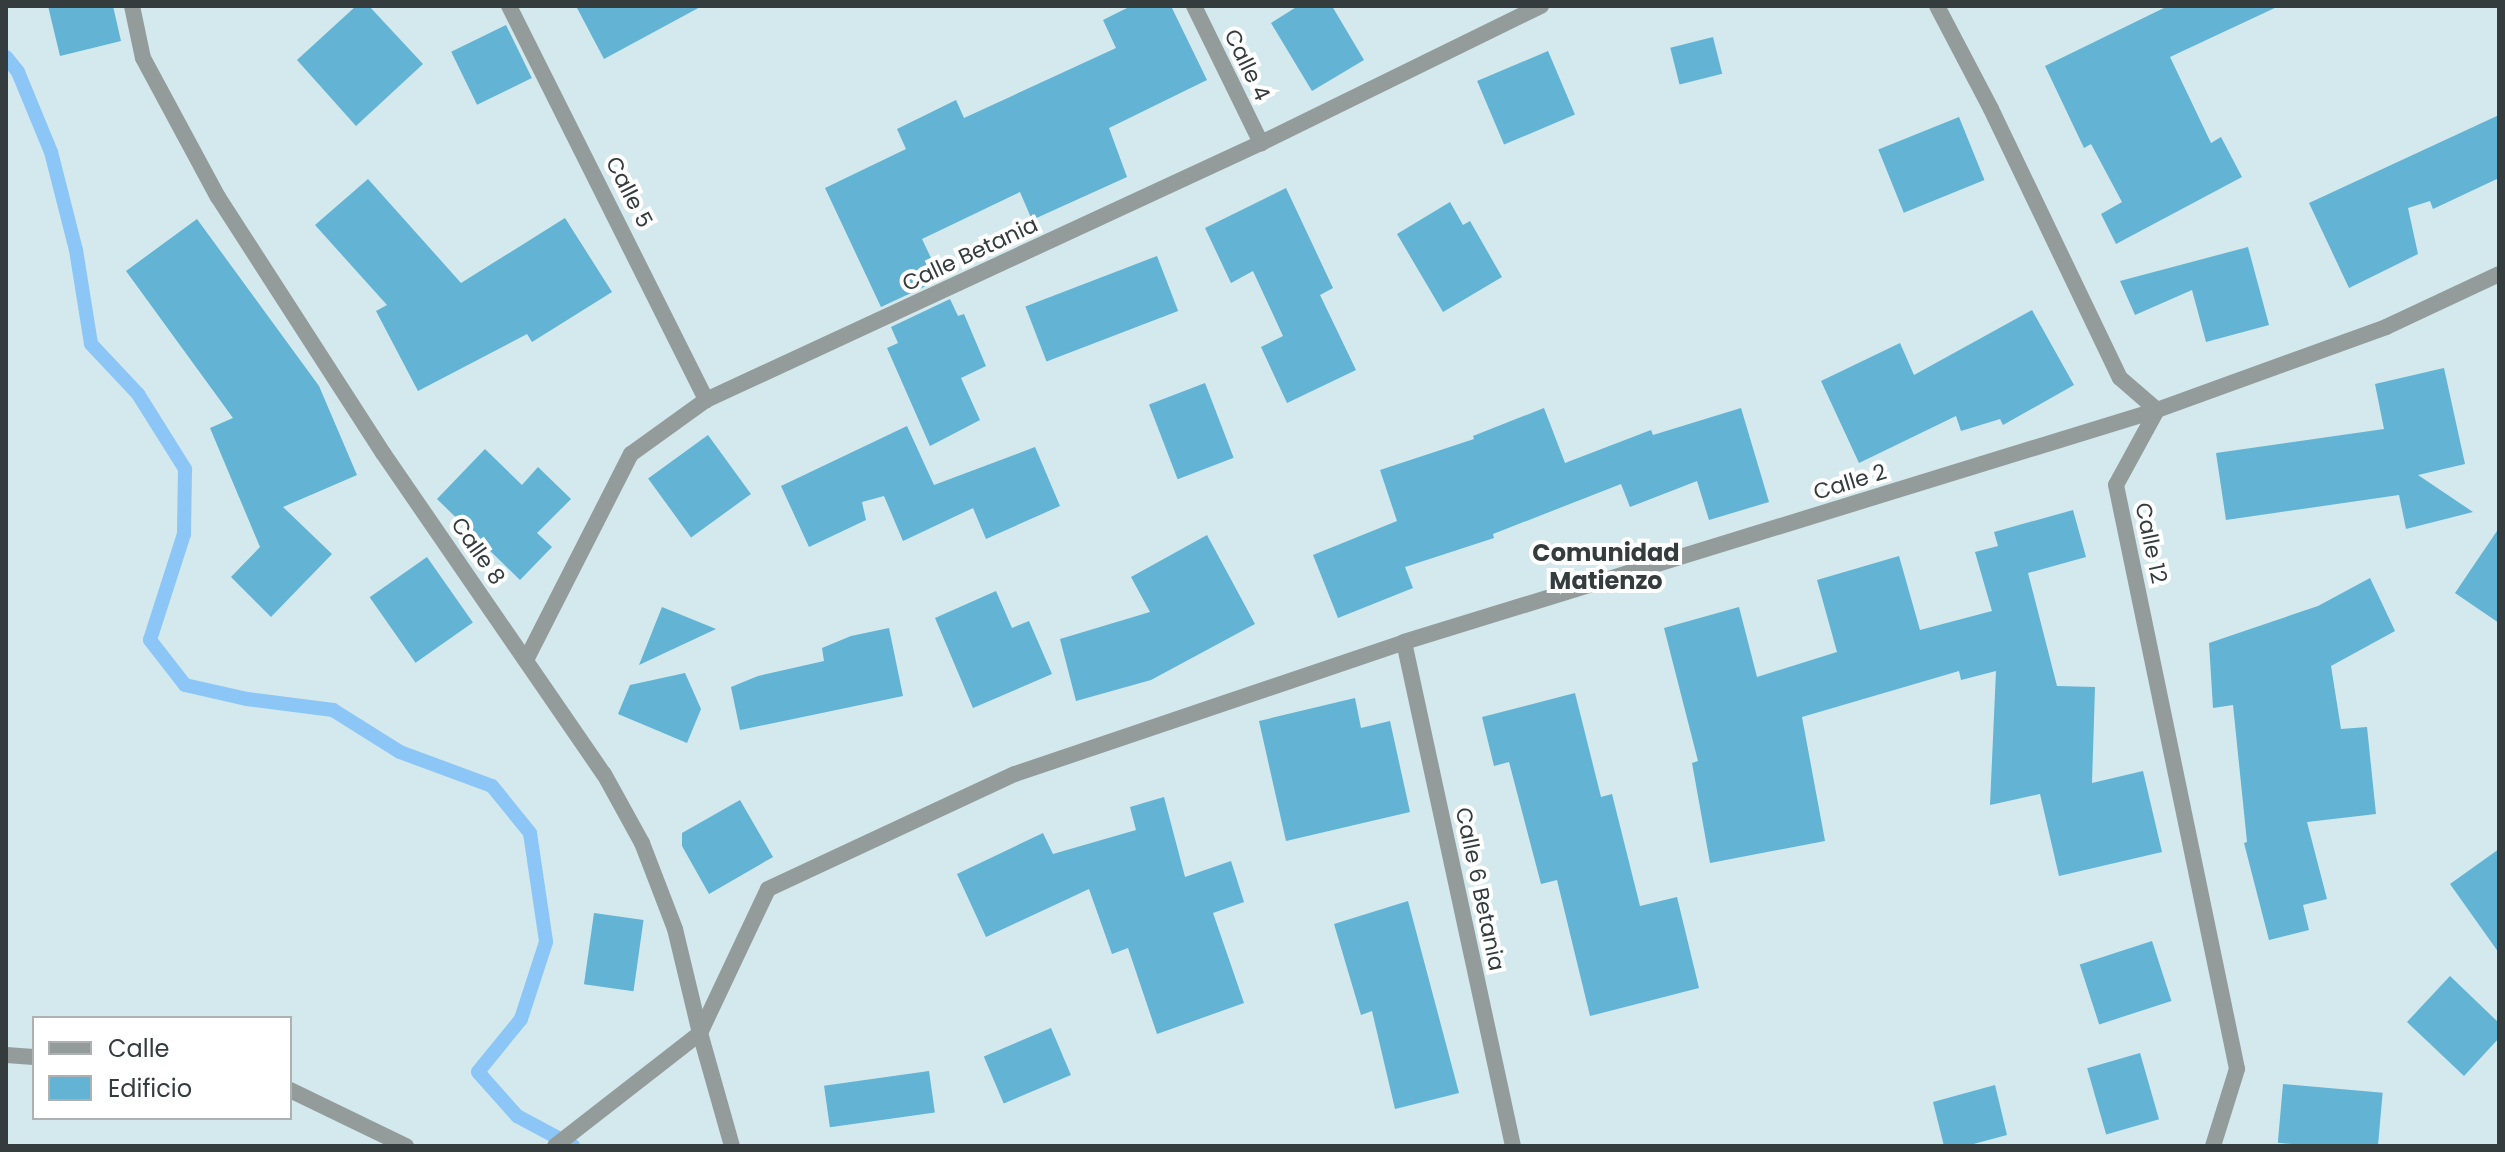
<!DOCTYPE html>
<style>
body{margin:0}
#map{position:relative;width:2505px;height:1152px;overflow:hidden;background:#d3e9ed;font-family:Poppins,sans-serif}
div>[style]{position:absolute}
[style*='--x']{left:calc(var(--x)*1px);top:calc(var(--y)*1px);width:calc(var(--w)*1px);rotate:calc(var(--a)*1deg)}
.stream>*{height:14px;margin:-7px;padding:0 7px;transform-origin:7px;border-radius:7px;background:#8bc6f7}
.building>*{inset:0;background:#62b3d4;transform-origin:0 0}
.minor>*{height:16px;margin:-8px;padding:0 8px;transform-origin:8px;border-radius:8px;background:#939c9b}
span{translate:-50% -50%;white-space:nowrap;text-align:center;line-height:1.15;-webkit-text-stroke:8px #fff;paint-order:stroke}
.street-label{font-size:22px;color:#343c3e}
.neighbourhood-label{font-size:24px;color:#343c3e;font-weight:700}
.frame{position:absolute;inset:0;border:8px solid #343c3e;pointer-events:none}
.legend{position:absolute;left:32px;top:1016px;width:260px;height:104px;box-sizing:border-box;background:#fff;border:2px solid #aeb1b2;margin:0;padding:10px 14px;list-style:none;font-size:24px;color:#343c3e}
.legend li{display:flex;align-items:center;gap:16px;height:40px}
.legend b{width:40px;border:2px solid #aeb1b2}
</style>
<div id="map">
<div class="stream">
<i style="--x:6;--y:57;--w:19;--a:51"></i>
<i style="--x:18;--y:72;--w:87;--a:67.6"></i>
<i style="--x:51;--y:152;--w:101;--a:75.7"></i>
<i style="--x:76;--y:250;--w:95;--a:80.9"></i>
<i style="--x:91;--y:344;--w:69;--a:46.8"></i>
<i style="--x:138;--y:394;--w:89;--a:57.9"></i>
<i style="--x:185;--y:469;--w:65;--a:90.9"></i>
<i style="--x:184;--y:534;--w:111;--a:107.8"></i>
<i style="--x:150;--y:640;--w:57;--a:52.1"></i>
<i style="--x:185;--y:685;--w:64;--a:12.7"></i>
<i style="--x:247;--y:699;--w:87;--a:7.3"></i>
<i style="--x:333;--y:710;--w:79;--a:32.1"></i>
<i style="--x:400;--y:752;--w:98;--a:20.3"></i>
<i style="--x:492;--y:786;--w:60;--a:51"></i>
<i style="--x:530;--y:833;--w:110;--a:81.6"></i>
<i style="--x:546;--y:942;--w:81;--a:108"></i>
<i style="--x:521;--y:1019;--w:68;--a:129.1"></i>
<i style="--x:478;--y:1072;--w:59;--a:48.4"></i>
<i style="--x:517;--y:1116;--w:64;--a:28.2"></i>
</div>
<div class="building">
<i style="clip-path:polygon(48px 6px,113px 6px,121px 41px,60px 56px)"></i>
<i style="clip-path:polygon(356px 6px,369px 6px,423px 64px,356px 126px,297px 60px)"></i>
<i style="clip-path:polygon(576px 6px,702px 6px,604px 59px)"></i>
<i style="clip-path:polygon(1131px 6px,1171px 6px,1207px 80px,1109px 128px,1127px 177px,1032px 220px,1020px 192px,922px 239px,941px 279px,881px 307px,825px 188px,906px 149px,897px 129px,956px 100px,964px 118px,1116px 48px,1103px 20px)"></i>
<i style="clip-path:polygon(1298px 6px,1332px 6px,1364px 60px,1312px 91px,1271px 23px)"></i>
<i style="clip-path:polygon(2168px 6px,2279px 6px,2170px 57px,2211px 143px,2221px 137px,2242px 177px,2116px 244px,2101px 214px,2122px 202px,2091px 144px,2084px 148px,2045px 66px)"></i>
<i style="left:506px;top:25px;width:59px;height:61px;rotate:64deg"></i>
<i style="left:1713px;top:37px;width:38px;height:44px;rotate:76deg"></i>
<i style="left:1548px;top:51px;width:69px;height:77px;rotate:67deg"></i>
<i style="clip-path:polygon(2499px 115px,2499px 178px,2433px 209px,2430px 201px,2408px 208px,2418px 254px,2349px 288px,2309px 203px)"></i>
<i style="left:1959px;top:117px;width:68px;height:87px;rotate:68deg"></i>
<i style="clip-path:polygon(368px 179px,461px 283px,565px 218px,612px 292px,532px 342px,527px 334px,418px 391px,376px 311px,387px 305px,315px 225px)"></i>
<i style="clip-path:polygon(1286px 188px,1333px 288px,1320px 295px,1356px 370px,1287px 403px,1261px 347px,1283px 336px,1253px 271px,1231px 283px,1205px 228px)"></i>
<i style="clip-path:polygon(1450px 202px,1463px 225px,1470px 221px,1502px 277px,1443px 312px,1397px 234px)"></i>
<i style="clip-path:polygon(197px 219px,319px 386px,357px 475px,283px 507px,332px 554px,271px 617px,231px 577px,260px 547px,210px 428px,233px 418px,126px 271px)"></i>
<i style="clip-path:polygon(2248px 247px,2269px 325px,2206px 342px,2192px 290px,2135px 315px,2120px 281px)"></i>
<i style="left:1157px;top:256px;width:59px;height:141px;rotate:69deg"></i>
<i style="clip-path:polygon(950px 299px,958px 316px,964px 314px,986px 366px,961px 378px,980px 420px,930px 446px,887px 348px,898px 343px,891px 327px)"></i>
<i style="clip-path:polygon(2032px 310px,2074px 385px,2003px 425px,2000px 419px,1961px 431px,1956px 416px,1859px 463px,1821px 381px,1900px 343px,1914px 375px)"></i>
<i style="clip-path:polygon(2444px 368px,2465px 464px,2418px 475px,2473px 512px,2406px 529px,2399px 495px,2226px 520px,2216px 453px,2384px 429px,2375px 384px)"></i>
<i style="left:1205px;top:383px;width:80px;height:60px;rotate:69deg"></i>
<i style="clip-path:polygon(1544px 408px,1565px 463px,1651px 430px,1653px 435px,1741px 408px,1769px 502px,1709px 520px,1697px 481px,1630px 507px,1621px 484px,1493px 534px,1494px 538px,1405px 567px,1413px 588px,1338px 618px,1313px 555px,1397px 521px,1380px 470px,1474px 439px,1473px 436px)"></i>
<i style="clip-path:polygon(907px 426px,934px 485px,1035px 447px,1060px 506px,986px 539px,973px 508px,903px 541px,884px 496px,862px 502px,866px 520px,809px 547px,781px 486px)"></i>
<i style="left:708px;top:435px;width:73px;height:74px;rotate:54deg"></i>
<i style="clip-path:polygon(485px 449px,522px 485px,538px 467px,571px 499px,537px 533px,552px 547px,520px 580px,437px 499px)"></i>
<i style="clip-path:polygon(2073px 510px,2086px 557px,2028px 573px,2057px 686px,2095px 687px,2092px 783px,2143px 771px,2162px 852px,2059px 876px,2040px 794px,1990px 805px,1996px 671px,1961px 680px,1959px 671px,1802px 717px,1825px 841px,1710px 863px,1692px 763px,1698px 761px,1664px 628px,1739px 607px,1757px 677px,1837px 652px,1817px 580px,1899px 556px,1920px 630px,1992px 611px,1975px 552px,1998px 546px,1994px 532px)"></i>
<i style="clip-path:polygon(2499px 528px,2499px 623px,2455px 593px)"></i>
<i style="clip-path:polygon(1207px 535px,1255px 624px,1151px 680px,1076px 701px,1060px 639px,1150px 612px,1131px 577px)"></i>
<i style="left:427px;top:557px;width:80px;height:70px;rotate:55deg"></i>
<i style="clip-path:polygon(2370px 578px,2395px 631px,2331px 666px,2341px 729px,2367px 727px,2376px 814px,2307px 822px,2327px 899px,2303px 905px,2309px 930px,2269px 940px,2244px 843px,2247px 842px,2233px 705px,2213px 708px,2209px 643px,2318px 606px)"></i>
<i style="clip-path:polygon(996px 591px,1012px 628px,1029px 621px,1052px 674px,973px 708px,935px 618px)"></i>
<i style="clip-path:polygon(662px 607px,716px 629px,639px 665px)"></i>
<i style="clip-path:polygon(889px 628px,903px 696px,740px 730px,731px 687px,758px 676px,824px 661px,822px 648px,851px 636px)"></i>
<i style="clip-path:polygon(685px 673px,701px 709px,687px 743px,618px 714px,630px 685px)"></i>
<i style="clip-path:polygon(1575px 693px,1601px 797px,1612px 794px,1640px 906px,1677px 897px,1699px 988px,1590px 1016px,1557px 880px,1541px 884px,1509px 762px,1494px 766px,1482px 717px)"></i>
<i style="clip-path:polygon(1355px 698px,1361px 728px,1390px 721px,1410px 812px,1286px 841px,1259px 721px)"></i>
<i style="clip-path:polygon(1164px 797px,1185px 877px,1231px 861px,1244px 902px,1213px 913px,1244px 1003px,1157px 1034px,1128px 948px,1112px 954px,1089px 889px,986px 937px,957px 874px,1043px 833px,1053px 854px,1136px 830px,1130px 807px)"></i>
<i style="clip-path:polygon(740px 800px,773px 857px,709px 894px,682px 846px,682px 833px)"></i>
<i style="clip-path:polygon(2499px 849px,2499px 953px,2450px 884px)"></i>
<i style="clip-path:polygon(1408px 901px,1459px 1093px,1395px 1109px,1372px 1011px,1361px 1015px,1334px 924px)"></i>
<i style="left:594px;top:913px;width:50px;height:72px;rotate:8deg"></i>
<i style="left:2152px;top:941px;width:63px;height:76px;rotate:72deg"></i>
<i style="clip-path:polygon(2450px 976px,2499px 1023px,2499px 1038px,2464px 1076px,2407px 1022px)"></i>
<i style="left:1051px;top:1028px;width:51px;height:73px;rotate:67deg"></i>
<i style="left:2140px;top:1053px;width:69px;height:55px;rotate:74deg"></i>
<i style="left:929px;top:1071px;width:42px;height:106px;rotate:82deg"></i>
<i style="left:2283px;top:1084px;width:100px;height:59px;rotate:5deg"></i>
<i style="clip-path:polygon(1995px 1085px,2007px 1135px,1966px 1146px,1944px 1146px,1933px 1102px)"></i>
</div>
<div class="minor">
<i style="--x:132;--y:6;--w:53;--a:78.1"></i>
<i style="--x:143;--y:58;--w:158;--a:61.7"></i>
<i style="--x:218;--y:197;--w:305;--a:57.2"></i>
<i style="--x:383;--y:453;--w:390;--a:55.5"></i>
<i style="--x:604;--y:774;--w:79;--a:61.2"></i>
<i style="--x:642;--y:843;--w:92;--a:69"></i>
<i style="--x:675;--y:929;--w:107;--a:76.5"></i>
<i style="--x:700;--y:1033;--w:117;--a:74.2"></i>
<i style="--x:509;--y:6;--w:441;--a:63.4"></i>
<i style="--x:1194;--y:6;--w:153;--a:63.9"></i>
<i style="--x:1937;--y:6;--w:116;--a:62.3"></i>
<i style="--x:1991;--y:109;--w:298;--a:64.4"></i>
<i style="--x:2120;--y:378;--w:49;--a:40.9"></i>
<i style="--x:2157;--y:410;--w:85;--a:118.7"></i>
<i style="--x:2116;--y:485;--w:596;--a:78.29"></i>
<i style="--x:2237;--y:1069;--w:81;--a:107.3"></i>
<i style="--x:1404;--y:642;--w:516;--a:77.8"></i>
<i style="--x:527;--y:658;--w:229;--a:-63"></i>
<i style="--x:631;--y:454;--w:92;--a:-35.8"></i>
<i style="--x:706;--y:400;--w:612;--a:-24.85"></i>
<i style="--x:1261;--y:143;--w:312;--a:-26.1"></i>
<i style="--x:6;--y:1055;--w:28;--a:4"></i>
<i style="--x:290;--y:1090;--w:129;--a:25.8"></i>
<i style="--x:555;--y:1146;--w:184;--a:-37.9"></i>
<i style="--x:700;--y:1033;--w:159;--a:-64.7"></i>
<i style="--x:768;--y:889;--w:272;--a:-25"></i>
<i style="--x:1015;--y:774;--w:411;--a:-18.7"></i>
<i style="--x:1404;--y:642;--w:788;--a:-17.12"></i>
<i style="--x:2157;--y:410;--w:244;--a:-19.9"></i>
<i style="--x:2386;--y:327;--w:125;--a:-25.1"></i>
</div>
<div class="street-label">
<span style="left:1247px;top:65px;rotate:64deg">Calle 4</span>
<span style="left:629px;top:192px;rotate:63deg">Calle 5</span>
<span style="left:970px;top:254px;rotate:-25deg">Calle Betania</span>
<span style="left:1850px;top:482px;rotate:-17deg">Calle 2</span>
<span style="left:2151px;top:543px;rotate:78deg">Calle 12</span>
<span style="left:478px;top:551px;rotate:55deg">Calle 8</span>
<span style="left:1480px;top:889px;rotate:78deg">Calle 6 Betania</span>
</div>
<div class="neighbourhood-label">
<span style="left:1606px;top:567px">Comunidad<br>Matienzo</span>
</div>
<div class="frame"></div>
<ul class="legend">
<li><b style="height:10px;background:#939c9b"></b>Calle</li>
<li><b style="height:22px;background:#62b3d4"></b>Edificio</li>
</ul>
</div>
